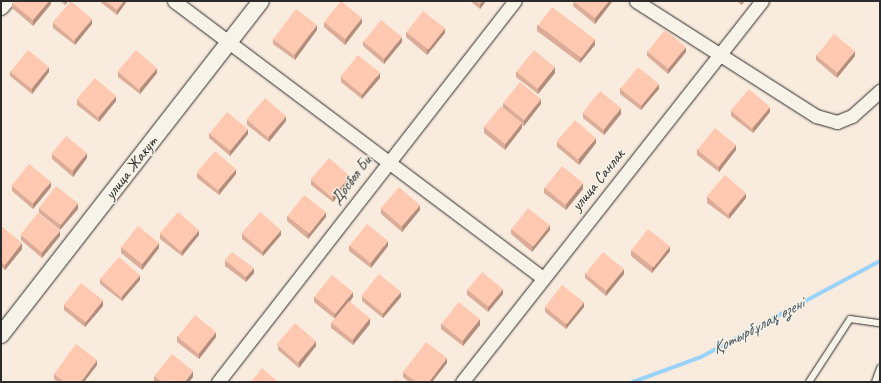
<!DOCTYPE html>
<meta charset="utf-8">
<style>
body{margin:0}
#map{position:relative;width:881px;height:383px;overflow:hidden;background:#f9ebdd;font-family:Caveat,sans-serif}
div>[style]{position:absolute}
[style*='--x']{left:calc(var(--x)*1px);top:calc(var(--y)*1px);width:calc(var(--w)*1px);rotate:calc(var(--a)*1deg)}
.stream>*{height:4px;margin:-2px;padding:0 2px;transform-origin:2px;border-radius:2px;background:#9ad3fa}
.roads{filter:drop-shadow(0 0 1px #2b2b2b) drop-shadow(0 0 1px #2b2b2b)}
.service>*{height:6px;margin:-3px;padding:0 3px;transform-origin:3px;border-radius:3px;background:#f7f3e8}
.minor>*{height:13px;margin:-6.5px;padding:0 6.5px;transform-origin:6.5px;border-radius:6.5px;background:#f7f3e8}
.tertiary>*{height:16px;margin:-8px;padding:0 8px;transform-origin:8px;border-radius:8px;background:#f7f3e8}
.wall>*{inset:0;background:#dbad98}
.shaded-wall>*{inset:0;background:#b28d7c}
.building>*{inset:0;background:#ffc9b1;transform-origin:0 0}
span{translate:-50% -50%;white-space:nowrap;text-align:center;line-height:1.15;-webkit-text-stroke:3px #f7f3e8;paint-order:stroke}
.street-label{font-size:16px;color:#2b2b2b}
.water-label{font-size:17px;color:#47555f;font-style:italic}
.frame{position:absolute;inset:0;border:2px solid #2b2b2b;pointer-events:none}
</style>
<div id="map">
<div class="stream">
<i style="--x:633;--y:382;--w:72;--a:-20.2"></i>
<i style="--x:701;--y:357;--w:203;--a:-28.2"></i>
</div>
<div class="roads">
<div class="service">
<i style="--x:809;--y:382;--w:75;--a:-56.9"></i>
<i style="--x:850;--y:319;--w:30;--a:8"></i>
<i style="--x:875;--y:382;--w:15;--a:-70"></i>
</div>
<div class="minor">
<i style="--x:174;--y:1;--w:459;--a:36.9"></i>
<i style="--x:636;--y:1;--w:214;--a:32.6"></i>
<i style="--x:816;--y:116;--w:22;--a:16"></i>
<i style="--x:837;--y:122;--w:16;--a:-22"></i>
<i style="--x:852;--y:116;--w:38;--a:-42"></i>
<i style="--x:1;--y:8;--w:9;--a:-49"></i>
<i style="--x:218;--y:382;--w:483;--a:-52.1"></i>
<i style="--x:462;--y:382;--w:485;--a:-51.8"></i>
</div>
<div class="tertiary">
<i style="--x:1;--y:335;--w:423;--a:-52.1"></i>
</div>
</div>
<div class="wall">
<i style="clip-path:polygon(51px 1px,51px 4px,33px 26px,12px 8px,12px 3px)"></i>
<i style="clip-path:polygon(60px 1px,68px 1px,65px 5px)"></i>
<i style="clip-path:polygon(99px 1px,127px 1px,117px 15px)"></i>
<i style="clip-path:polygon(470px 1px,486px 1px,480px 9px)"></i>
<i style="clip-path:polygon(574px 1px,612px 1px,612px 2px,595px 24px,573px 6px)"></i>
<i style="clip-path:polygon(737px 1px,745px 1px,741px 5px)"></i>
<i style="clip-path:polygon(324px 22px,362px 23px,345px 45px,324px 27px)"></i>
<i style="clip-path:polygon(53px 23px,92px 24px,75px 45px,53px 28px)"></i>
<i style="clip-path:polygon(537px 25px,595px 45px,580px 63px,537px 31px)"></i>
<i style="clip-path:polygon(317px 30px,295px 60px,273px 44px,273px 39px)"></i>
<i style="clip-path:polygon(406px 32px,445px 33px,427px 55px,406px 37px)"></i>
<i style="clip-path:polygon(363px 41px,402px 42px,384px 64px,363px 46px)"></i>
<i style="clip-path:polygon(647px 51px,686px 52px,668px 74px,647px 56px)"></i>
<i style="clip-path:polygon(816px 55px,855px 56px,837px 78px,816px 60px)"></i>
<i style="clip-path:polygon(10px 71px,49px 72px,32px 94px,10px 76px)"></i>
<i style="clip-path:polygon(118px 72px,157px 73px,140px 94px,118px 77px)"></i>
<i style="clip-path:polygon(516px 72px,555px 73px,538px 94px,516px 77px)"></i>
<i style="clip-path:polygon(341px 77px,380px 78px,362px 99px,341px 82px)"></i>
<i style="clip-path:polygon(620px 88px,659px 89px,641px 110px,620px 94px)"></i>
<i style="clip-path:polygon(77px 100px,116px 101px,99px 122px,77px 105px)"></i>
<i style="clip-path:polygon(503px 103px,541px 104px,524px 126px,522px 125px,522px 128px,505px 150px,484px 133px,484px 127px,503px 107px)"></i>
<i style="clip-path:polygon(731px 111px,770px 112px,753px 133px,731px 116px)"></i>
<i style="clip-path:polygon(583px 113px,621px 114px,604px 135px,583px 118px)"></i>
<i style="clip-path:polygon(247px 120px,286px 121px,269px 142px,247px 125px)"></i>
<i style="clip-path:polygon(209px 133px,248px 134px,230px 156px,209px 138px)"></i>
<i style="clip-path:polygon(557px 142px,596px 143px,579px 165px,557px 147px)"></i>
<i style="clip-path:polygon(697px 149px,736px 150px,719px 172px,697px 155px)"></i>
<i style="clip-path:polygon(52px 154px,87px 158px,73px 177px,52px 159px)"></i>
<i style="clip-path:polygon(197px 173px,236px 174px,219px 195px,197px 178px)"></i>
<i style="clip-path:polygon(311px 180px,350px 181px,333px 202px,311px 185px)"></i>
<i style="clip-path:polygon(12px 186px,51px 187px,33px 209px,12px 191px)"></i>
<i style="clip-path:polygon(544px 188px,583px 189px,566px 210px,544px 193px)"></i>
<i style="clip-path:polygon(707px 197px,746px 198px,729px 219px,707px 203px)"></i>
<i style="clip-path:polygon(39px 208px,78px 209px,60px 230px,39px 213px)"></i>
<i style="clip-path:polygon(381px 209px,420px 210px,402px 232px,381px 214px)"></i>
<i style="clip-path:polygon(287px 216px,326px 217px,308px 239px,287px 221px)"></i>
<i style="clip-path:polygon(1px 226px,22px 249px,5px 270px,1px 267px)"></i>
<i style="clip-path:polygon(511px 229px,550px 230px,532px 252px,511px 234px)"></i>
<i style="clip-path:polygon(160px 234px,199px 235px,182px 256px,160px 239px)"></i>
<i style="clip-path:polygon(242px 234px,281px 235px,263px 256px,242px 239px)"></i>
<i style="clip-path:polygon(21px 235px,60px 236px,42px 258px,21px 240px)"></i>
<i style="clip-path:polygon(349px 246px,388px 246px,371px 268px,349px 251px)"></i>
<i style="clip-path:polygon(121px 247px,159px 248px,142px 270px,121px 253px)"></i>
<i style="clip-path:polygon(631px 250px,670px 251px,652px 273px,631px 256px)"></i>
<i style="clip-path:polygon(225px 260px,254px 273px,246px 282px,225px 266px)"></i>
<i style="clip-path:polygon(585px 273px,624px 274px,606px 296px,585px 278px)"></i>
<i style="clip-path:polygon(100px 279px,140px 280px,122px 301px,100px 284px)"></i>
<i style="clip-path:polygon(467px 290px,503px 294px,488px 312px,467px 295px)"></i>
<i style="clip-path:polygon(362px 296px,401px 297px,383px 318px,362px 301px)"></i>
<i style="clip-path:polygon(314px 297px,353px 297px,350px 302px,370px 324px,353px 345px,331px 328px,331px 323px,335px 319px,314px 302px)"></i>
<i style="clip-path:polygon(64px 305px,103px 306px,85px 327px,64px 310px)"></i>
<i style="clip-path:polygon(545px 307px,584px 307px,566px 329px,545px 312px)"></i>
<i style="clip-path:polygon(441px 324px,480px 325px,463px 346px,441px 329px)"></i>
<i style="clip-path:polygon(177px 336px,216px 337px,199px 359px,177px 342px)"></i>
<i style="clip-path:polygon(278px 345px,316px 346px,299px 368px,278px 350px)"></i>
<i style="clip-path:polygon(447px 363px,432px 382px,409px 382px,403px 377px,403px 372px)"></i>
<i style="clip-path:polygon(97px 365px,84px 382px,58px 382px,54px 379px,54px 374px)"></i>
<i style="clip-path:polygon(154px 376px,193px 377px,189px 382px,155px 382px,154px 381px)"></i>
</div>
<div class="shaded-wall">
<i style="clip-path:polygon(49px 1px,51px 1px,51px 4px,33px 26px,33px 20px)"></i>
<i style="clip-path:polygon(65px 1px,68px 1px,65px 5px)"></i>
<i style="clip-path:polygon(124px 1px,127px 1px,117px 15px,117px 10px)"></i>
<i style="clip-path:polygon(482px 1px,486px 1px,480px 9px,480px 4px)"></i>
<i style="clip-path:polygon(609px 1px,612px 1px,612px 2px,595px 24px,595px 18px)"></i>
<i style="clip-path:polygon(741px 1px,745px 1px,741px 5px)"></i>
<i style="clip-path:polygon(362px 18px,362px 23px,345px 45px,345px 40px)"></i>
<i style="clip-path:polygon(92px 19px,92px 24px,75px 45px,75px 40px)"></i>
<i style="clip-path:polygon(317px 25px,317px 30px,295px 60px,295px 55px)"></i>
<i style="clip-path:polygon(445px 28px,445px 33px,427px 55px,427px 50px)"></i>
<i style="clip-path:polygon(402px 37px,402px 42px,384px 64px,384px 58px)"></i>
<i style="clip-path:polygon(595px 39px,595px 45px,580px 63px,580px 58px)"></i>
<i style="clip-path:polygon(686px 47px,686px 52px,668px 74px,668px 68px)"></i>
<i style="clip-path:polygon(855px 51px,855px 56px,837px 78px,837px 73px)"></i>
<i style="clip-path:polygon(49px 67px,49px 72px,32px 94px,32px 89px)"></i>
<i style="clip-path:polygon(555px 67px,555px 73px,538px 94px,538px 89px)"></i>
<i style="clip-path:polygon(157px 68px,157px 73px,140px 94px,140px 89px)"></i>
<i style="clip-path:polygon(380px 73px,380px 78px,362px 99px,362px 94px)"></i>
<i style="clip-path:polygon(659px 84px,659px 89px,641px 110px,641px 105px)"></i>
<i style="clip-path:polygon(116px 96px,116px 101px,99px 122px,99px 117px)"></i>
<i style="clip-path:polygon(541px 99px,541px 104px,524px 126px,524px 121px)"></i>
<i style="clip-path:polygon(770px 107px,770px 112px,753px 133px,753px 128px)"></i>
<i style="clip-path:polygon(621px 108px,621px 114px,604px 135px,604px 130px)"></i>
<i style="clip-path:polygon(286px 116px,286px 121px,269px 142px,269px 137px)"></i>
<i style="clip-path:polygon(522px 123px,522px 128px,505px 150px,505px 145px)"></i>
<i style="clip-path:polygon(248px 129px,248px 134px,230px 156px,230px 151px)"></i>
<i style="clip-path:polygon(596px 138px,596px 143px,579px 165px,579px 159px)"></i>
<i style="clip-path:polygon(736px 145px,736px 150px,719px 172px,719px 167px)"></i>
<i style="clip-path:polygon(87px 153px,87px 158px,73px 177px,73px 171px)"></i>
<i style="clip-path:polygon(236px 169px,236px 174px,219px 195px,219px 190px)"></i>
<i style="clip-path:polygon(350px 176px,350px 181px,333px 202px,333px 197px)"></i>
<i style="clip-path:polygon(51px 182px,51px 187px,33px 209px,33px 203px)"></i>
<i style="clip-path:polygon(583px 183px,583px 189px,566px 210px,566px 205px)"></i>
<i style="clip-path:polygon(746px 193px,746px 198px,729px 219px,729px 214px)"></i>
<i style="clip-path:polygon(78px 203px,78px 209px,60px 230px,60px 225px)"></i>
<i style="clip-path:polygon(420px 205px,420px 210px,402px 232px,402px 226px)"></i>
<i style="clip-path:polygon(326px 212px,326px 217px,308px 239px,308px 234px)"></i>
<i style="clip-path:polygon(550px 225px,550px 230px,532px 252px,532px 247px)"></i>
<i style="clip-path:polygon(199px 230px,199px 235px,182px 256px,182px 251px)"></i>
<i style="clip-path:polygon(281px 230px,281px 235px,263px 256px,263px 251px)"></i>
<i style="clip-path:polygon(60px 231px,60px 236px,42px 258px,42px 252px)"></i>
<i style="clip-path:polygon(388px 241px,388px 246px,371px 268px,371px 263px)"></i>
<i style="clip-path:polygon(22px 243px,22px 249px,5px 270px,5px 265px)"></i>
<i style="clip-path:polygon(159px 243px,159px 248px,142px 270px,142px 265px)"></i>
<i style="clip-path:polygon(670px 246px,670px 251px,652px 273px,652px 268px)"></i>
<i style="clip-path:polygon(254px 268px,254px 273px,246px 282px,246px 277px)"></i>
<i style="clip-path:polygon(624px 269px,624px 274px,606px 296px,606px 290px)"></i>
<i style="clip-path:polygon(140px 275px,140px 280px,122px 301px,122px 296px)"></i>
<i style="clip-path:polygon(503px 289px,503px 294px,488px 312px,488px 307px)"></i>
<i style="clip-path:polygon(353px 292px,353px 297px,335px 319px,335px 314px)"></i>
<i style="clip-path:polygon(401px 292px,401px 297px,383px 318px,383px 313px)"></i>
<i style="clip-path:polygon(103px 300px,103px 306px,85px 327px,85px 322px)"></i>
<i style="clip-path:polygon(584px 302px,584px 307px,566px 329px,566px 324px)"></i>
<i style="clip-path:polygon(370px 318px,370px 324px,353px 345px,353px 340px)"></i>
<i style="clip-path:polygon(480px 319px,480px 325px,463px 346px,463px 341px)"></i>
<i style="clip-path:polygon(216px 332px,216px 337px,199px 359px,199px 354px)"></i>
<i style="clip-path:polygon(316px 341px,316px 346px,299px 368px,299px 362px)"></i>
<i style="clip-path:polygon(447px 358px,447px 363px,432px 382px,429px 382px)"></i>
<i style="clip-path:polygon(97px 360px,97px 365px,84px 382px,81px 382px)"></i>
<i style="clip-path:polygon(193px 371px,193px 377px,189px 382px,185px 382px)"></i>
</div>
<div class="building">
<i style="clip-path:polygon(14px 1px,49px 1px,33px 20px,12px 3px)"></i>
<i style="left:71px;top:1px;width:28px;height:28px;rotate:41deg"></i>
<i style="clip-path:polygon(106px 1px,124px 1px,117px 10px)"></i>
<i style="left:341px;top:1px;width:27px;height:27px;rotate:39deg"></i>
<i style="clip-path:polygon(477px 1px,482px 1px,480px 4px)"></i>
<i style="clip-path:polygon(573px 1px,609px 1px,595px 18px)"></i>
<i style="left:552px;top:7px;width:54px;height:23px;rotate:37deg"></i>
<i style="left:296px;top:9px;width:26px;height:38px;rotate:37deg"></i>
<i style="left:423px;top:11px;width:28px;height:27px;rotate:38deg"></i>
<i style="left:381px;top:20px;width:27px;height:28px;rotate:39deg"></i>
<i style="left:665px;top:30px;width:27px;height:28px;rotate:39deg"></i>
<i style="left:834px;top:34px;width:27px;height:28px;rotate:39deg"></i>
<i style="left:28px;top:50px;width:27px;height:28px;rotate:39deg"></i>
<i style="left:136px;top:50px;width:28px;height:28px;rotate:41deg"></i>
<i style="left:534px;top:50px;width:27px;height:28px;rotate:39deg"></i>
<i style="left:358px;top:55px;width:28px;height:28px;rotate:39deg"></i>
<i style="left:638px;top:67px;width:27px;height:28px;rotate:39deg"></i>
<i style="left:95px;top:78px;width:28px;height:28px;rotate:41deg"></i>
<i style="left:520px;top:82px;width:27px;height:27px;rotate:39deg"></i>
<i style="left:749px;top:89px;width:28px;height:28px;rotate:41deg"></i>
<i style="left:600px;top:91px;width:27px;height:28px;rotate:39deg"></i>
<i style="left:265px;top:98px;width:28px;height:28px;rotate:41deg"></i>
<i style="left:501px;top:106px;width:27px;height:27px;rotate:39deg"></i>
<i style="left:227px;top:112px;width:27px;height:28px;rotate:39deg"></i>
<i style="left:575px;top:120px;width:28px;height:28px;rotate:41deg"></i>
<i style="left:715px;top:128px;width:27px;height:28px;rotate:39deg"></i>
<i style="left:66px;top:136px;width:27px;height:23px;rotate:39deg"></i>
<i style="left:215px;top:151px;width:28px;height:28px;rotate:41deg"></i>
<i style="left:329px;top:158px;width:28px;height:28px;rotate:41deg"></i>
<i style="left:29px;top:164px;width:28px;height:28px;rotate:39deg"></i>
<i style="left:562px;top:166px;width:27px;height:28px;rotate:39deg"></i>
<i style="left:725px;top:175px;width:28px;height:28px;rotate:41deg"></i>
<i style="left:56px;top:186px;width:28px;height:28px;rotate:38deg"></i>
<i style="left:399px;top:187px;width:28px;height:28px;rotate:41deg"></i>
<i style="left:304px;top:195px;width:28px;height:27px;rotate:38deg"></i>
<i style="left:528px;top:208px;width:28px;height:27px;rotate:38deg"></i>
<i style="left:178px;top:212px;width:28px;height:28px;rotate:41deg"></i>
<i style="left:260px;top:212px;width:28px;height:28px;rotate:41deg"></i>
<i style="left:38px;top:213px;width:28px;height:28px;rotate:39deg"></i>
<i style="left:367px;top:224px;width:27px;height:28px;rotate:39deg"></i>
<i style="clip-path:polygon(1px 226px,22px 243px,5px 265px,1px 262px)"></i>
<i style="left:138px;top:226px;width:27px;height:27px;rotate:39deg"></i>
<i style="left:648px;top:229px;width:28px;height:27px;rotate:38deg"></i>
<i style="clip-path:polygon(232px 252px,254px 268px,246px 277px,225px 260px)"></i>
<i style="left:603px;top:252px;width:27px;height:28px;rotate:39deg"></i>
<i style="left:119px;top:257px;width:28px;height:29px;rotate:41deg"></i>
<i style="left:482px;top:272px;width:27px;height:23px;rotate:39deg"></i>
<i style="left:379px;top:274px;width:28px;height:28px;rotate:39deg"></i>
<i style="left:332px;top:275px;width:27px;height:28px;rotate:39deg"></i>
<i style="left:81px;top:283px;width:28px;height:28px;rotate:38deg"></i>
<i style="left:562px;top:285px;width:28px;height:28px;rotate:38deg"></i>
<i style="left:349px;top:301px;width:27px;height:28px;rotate:39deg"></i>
<i style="left:459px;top:302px;width:27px;height:28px;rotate:39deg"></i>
<i style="left:195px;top:315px;width:27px;height:28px;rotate:39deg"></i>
<i style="left:295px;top:323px;width:28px;height:28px;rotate:41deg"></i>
<i style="clip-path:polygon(426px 342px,447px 358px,429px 382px,416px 382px,403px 372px)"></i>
<i style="clip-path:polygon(76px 344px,97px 360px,81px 382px,64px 382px,54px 374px)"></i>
<i style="clip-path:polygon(172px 354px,193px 371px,185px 382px,162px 382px,154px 376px)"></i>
<i style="clip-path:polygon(262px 368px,278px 382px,251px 382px)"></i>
<i style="clip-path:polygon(396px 379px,401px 382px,394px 382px)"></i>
</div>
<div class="street-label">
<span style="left:131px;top:168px;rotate:-52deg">улица Жакут</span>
<span style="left:351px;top:180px;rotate:-53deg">Досбол Би</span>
<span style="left:598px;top:180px;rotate:-51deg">улица Санлак</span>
</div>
<div class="water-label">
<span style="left:758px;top:326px;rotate:-28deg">Қотырбұлақ өзені</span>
</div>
<div class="frame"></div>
</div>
